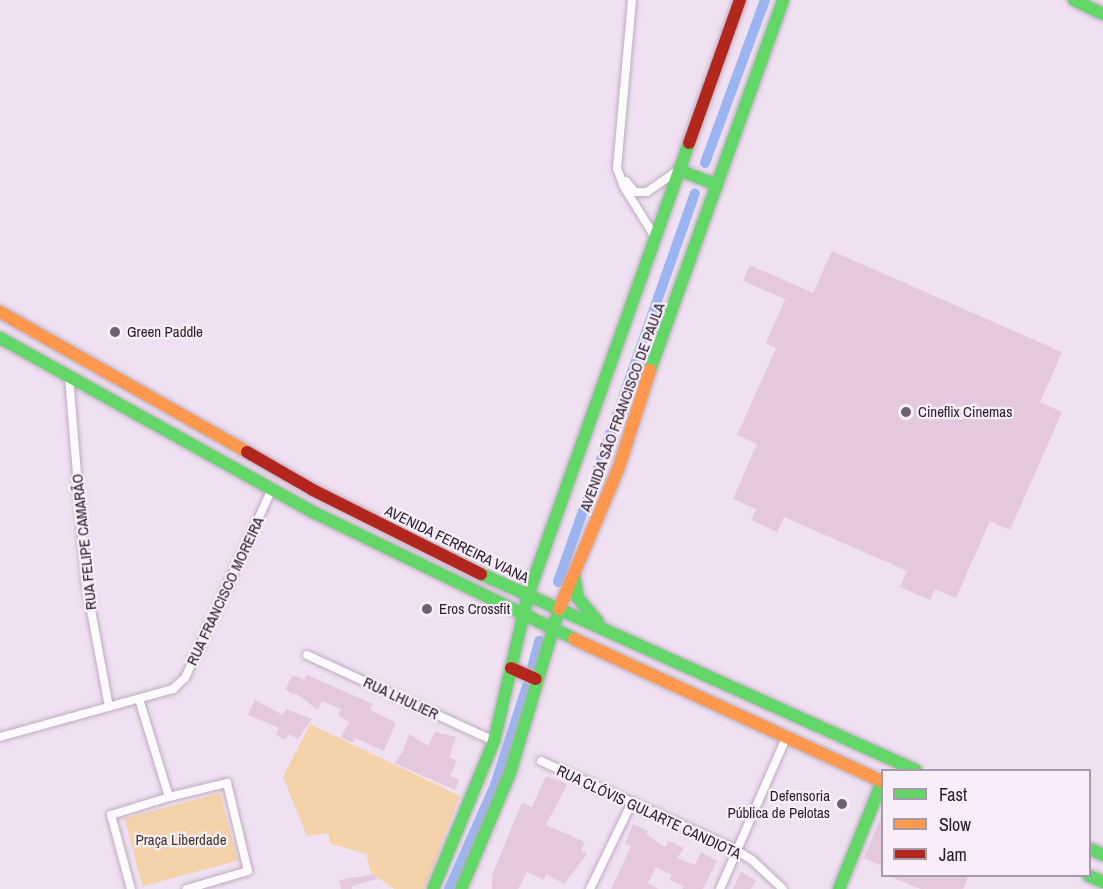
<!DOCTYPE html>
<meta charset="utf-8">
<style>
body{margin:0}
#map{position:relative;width:1103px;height:889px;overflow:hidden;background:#f0e1f2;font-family:"Archivo Narrow",sans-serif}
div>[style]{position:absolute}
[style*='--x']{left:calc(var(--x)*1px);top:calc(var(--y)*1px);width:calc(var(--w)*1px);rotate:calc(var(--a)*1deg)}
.green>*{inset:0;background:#f4d3ab;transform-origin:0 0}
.canal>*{height:10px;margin:-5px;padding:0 5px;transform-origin:5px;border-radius:5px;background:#9bb5f2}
.building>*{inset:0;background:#e4c8dd}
.roads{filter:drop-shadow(0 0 2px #bbacbd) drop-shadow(0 0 2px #bbacbd)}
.street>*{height:8px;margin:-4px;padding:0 4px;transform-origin:4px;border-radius:4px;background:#fdfafd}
.fast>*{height:12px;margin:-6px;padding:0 6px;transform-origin:6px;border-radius:6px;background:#63d668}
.slow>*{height:12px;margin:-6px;padding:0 6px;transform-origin:6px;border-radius:6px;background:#ff974d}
.jam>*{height:12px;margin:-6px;padding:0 6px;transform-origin:6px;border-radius:6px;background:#b3261e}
.dots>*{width:16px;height:16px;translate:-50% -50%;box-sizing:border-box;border:3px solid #f7eef9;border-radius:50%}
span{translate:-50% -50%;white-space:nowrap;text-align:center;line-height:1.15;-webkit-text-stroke:4.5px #f7eef9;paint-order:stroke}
.poi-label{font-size:15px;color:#2b1b2e}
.left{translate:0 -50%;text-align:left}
.right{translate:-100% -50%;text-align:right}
.street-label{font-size:15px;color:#2b1b2e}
.park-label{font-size:15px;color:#433722}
.legend{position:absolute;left:881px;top:769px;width:210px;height:108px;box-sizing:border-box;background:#f7eef9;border:2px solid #a59aa8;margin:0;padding:8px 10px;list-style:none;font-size:18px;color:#2b1b2e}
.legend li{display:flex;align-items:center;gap:12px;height:30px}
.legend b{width:30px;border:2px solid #a59aa8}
</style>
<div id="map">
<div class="green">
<i style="clip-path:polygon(310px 724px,460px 796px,424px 889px,394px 889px,371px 873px,366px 854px,331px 844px,328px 833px,307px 836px,283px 777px)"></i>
<i style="left:220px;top:793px;width:70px;height:99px;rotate:75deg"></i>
</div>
<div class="canal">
<i style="--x:705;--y:163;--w:174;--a:-69.8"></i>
<i style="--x:558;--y:582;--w:412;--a:-70.6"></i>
<i style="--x:532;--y:668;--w:28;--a:-75"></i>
<i style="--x:449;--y:889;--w:114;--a:-66.1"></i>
<i style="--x:495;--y:785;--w:104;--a:-72.1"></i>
</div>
<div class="building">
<i style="clip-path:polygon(832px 251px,1062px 352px,1040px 402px,1062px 412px,1010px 530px,990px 521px,956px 598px,935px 589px,930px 600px,900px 587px,907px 571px,784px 517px,777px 532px,751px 520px,756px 509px,733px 499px,757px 444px,737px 435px,776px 348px,766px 343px,785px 299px,743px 281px,750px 265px,813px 293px)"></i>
<i style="clip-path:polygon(293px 675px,304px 680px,307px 675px,373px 704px,370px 710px,396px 723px,384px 751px,355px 738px,353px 743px,341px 737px,349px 722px,338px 715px,341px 709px,322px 701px,318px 710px,295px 693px,294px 695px,285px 689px)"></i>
<i style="clip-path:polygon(255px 700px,283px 715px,286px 709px,312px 719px,298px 739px,288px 734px,285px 740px,275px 734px,279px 728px,248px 715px)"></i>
<i style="clip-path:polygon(435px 732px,456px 737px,449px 757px,457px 761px,450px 776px,459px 780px,455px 790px,394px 763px,402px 753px,409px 734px,428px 746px)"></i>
<i style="clip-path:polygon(546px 776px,567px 784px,546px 825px,585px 842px,581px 850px,587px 854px,564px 884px,546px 874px,544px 880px,527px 872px,518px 889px,492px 889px,492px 875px,516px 817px,522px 803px,532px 807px)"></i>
<i style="clip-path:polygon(882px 814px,882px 866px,864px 858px)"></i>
<i style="clip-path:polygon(633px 824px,648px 831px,646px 834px,665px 847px,669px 841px,684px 848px,677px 858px,695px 865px,701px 852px,717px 861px,703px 889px,682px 889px,684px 886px,670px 880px,672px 875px,656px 867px,648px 883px,658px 889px,611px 889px,631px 846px,625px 844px)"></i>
<i style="clip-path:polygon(741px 872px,756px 880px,751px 889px,733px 889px)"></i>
<i style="clip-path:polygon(375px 874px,377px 879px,352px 886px,352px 889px,341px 889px,339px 880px)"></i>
<i style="clip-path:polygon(889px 876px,968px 876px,963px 889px,921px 889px)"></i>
</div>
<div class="roads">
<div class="street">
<i style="--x:632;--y:0;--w:169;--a:95.1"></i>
<i style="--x:617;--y:168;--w:20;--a:70"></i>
<i style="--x:624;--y:187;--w:59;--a:58.2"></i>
<i style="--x:626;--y:181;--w:14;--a:51"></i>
<i style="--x:635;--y:192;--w:12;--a:0"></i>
<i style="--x:647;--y:192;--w:39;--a:-35"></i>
<i style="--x:69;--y:377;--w:207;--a:85.3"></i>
<i style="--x:86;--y:583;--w:126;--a:79.5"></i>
<i style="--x:307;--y:655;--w:206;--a:24.7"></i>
<i style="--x:139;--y:699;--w:102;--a:73"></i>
<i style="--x:0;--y:737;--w:180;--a:-15.5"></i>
<i style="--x:173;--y:689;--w:16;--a:-43"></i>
<i style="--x:185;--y:678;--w:208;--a:-65.3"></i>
<i style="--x:541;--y:761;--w:214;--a:24.5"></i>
<i style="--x:736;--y:850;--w:19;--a:32"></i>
<i style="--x:752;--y:860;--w:42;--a:43.1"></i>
<i style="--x:131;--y:889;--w:77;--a:-105.1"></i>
<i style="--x:111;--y:815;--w:61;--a:-17.2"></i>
<i style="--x:169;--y:797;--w:60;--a:-13.6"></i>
<i style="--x:227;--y:783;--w:90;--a:76.6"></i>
<i style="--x:248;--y:871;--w:64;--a:163.6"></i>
<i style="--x:590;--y:889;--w:94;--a:-64.2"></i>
<i style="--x:720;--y:889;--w:167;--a:-66.4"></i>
</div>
<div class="fast">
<i style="--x:1074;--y:0;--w:32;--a:26"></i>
<i style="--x:679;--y:170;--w:41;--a:21.5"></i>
<i style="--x:0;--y:338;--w:360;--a:29.1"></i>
<i style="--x:315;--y:513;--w:288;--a:25.9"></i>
<i style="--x:650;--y:370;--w:393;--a:-70.2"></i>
<i style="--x:481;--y:574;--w:477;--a:24.3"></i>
<i style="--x:574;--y:574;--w:24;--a:81"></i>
<i style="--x:578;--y:598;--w:31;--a:50"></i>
<i style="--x:528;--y:595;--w:480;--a:-70.4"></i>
<i style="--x:1090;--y:849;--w:14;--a:25"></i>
<i style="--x:1089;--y:876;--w:15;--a:23"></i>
<i style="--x:433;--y:889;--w:160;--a:-67.6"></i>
<i style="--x:494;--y:741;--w:150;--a:-76.9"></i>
<i style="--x:461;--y:889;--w:126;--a:-67.1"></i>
<i style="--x:510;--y:773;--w:171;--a:-73.4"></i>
<i style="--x:839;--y:889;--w:115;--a:-68.1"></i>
</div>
<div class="slow">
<i style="--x:0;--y:312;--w:284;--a:29.5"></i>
<i style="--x:559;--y:609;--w:154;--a:-67.1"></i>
<i style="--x:619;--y:467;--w:102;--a:-72.3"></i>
<i style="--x:574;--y:639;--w:339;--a:24.8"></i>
</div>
<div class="jam">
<i style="--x:689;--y:143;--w:152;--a:-70.4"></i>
<i style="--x:247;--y:452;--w:76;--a:29.9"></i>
<i style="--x:313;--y:490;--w:188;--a:26.6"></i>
<i style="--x:511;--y:668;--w:27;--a:24"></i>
</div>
</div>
<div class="dots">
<i style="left:115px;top:332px;background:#706073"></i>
<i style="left:906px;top:412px;background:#706073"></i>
<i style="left:427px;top:609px;background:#706073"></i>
<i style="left:842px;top:804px;background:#706073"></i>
</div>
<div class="poi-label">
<span class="left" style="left:127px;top:332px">Green Paddle</span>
<span class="left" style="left:918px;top:412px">Cineflix Cinemas</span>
<span class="left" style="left:439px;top:609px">Eros Crossfit</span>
<span class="right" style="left:830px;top:804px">Defensoria<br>Pública de Pelotas</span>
</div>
<div class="street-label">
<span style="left:622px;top:407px;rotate:-70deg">AVENIDA SÃO FRANCISCO DE PAULA</span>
<span style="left:84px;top:542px;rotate:-96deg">RUA FELIPE CAMARÃO</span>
<span style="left:457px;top:544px;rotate:26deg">AVENIDA FERREIRA VIANA</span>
<span style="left:225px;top:591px;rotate:-65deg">RUA FRANCISCO MOREIRA</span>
<span style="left:401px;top:698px;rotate:25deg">RUA LHULIER</span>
<span style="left:649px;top:812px;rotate:25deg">RUA CLÓVIS GULARTE CANDIOTA</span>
</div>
<div class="park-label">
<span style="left:181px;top:840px">Praça Liberdade</span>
</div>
<ul class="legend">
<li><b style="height:8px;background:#63d668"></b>Fast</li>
<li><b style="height:8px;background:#ff974d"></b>Slow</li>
<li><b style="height:8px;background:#b3261e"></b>Jam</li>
</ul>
</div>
